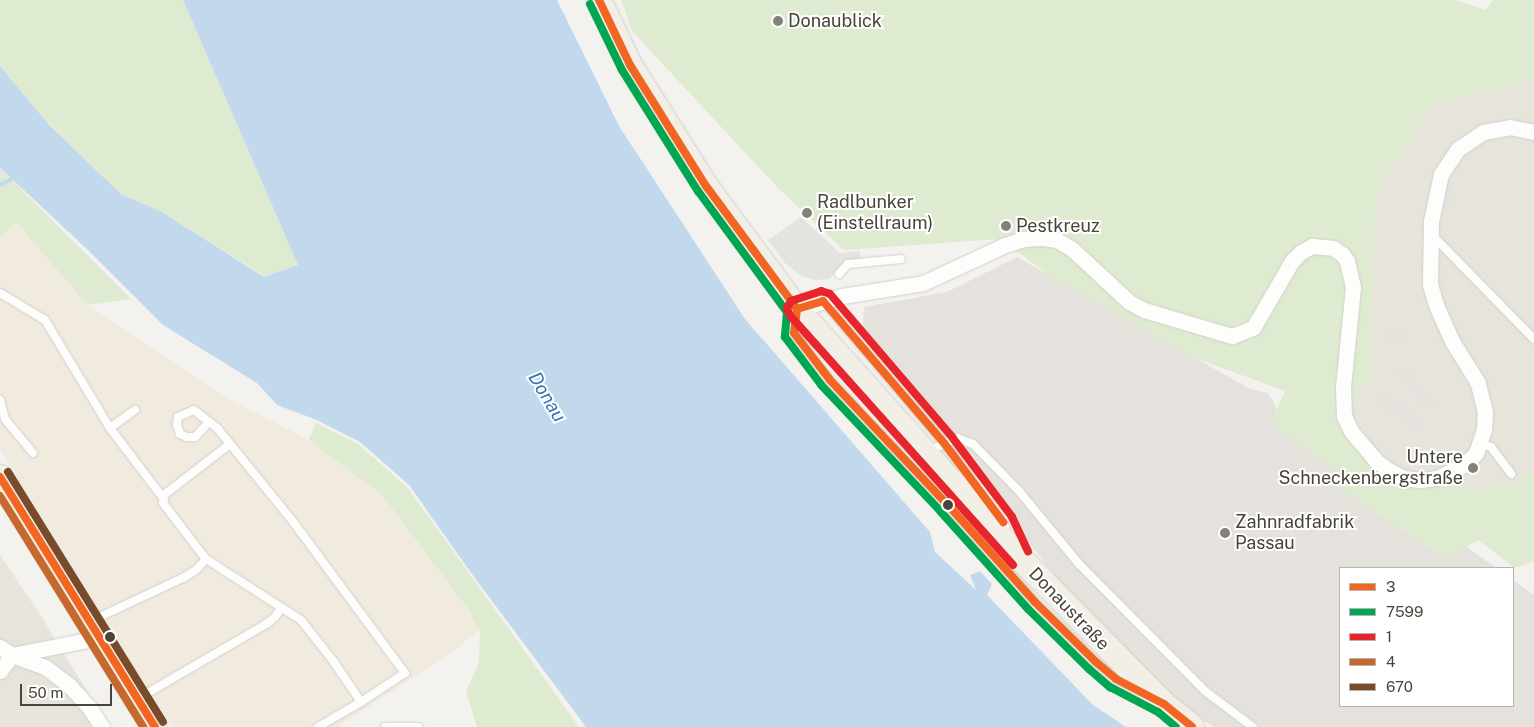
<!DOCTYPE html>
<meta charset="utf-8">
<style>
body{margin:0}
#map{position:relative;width:1534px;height:727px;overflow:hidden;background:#f3f2ee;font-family:"Public Sans",sans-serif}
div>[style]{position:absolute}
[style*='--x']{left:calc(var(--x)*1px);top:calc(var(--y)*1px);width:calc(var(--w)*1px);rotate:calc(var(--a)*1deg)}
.residential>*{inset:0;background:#e7e4dc}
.commercial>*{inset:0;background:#f1ebdf}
.industrial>*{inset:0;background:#e5e2de}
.green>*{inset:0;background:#dfebd0}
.parking>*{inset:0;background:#e5e3df}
.water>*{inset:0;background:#c2d9ed}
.stream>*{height:4px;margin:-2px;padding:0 2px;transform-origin:2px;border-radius:2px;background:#c2d9ed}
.roads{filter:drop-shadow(0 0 1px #d1d0cc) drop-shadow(0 0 1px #d1d0cc)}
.service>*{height:8px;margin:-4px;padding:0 4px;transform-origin:4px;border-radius:4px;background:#fdfdfc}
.minor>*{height:15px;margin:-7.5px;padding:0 7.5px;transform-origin:7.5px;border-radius:7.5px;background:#fdfdfc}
.primary>*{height:24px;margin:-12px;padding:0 12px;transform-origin:12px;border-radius:12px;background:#f1efe6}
.bus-1>*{height:8px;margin:-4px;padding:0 4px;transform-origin:4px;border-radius:4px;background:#f26522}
.bus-2>*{height:8px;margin:-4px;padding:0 4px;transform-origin:4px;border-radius:4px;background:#00a651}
.bus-3>*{height:8px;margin:-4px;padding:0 4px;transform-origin:4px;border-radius:4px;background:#e6252c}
.bus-4>*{height:8px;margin:-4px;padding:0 4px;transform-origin:4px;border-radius:4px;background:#c6692e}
.bus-5>*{height:8px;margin:-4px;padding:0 4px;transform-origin:4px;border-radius:4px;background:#7a4b2a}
.dots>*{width:14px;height:14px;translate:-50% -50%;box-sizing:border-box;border:2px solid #fff;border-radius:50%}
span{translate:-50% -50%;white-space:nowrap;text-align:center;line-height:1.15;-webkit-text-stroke:4px #fff;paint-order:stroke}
.poi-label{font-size:18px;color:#49443a}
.left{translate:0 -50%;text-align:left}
.right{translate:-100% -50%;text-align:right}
.street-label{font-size:18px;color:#49443a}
.water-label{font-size:19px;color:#3775b1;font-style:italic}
.legend{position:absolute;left:1339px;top:567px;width:175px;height:140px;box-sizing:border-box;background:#fff;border:1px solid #b6b4b0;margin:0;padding:6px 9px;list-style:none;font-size:15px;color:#49443a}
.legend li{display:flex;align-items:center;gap:10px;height:25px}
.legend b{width:25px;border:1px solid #b6b4b0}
.scale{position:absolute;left:20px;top:684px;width:92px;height:22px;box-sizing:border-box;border:2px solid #49443a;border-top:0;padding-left:6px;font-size:15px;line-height:18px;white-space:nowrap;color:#49443a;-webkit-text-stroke:4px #fff;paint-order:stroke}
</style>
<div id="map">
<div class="residential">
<i style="clip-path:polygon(1534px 80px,1534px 476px,1530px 473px,1512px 484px,1466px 491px,1406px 482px,1341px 412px,1374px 194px,1435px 100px)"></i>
<i style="clip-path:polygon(0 555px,43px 619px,109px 727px,0 727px)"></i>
</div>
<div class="commercial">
<i style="clip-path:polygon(17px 223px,87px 305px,225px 397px,309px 440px,382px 495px,468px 609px,480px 630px,455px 650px,337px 727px,172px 727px,0 450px,0 237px)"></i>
</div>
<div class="industrial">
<i style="clip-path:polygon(1017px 257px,1250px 389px,1268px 393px,1274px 402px,1277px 412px,1272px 423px,1332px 469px,1326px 480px,1446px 559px,1465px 546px,1497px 568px,1340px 568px,1340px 706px,1513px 706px,1513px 580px,1534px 595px,1534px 727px,1214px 727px,1183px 707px,1061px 583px,862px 334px,864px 307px,947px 292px)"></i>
</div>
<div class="green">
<i style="clip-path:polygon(0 0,183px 0,298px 265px,265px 277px,162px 212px,121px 194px,50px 126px,0 66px)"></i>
<i style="clip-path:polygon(621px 0,1455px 0,1486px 10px,1493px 0,1534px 0,1534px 81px,1435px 102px,1376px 192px,1369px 383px,1341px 412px,1384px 474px,1458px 476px,1466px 491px,1512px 484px,1530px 473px,1534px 476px,1534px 561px,1515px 568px,1478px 540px,1446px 559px,1326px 480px,1332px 469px,1271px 423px,1285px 391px,1192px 357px,1050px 276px,1000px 239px,844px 250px,778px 188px,632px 31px)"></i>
<i style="clip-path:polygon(0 168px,131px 299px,87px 305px,17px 223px,0 237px)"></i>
<i style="clip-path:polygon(316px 423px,358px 444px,408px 488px,579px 727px,477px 727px,466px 691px,479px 663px,480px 630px,468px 609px,382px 495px,309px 440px)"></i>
</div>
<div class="parking">
<i style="clip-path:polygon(1447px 178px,1455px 181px,1445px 219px,1435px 218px)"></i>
<i style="clip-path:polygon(801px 217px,840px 253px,860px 251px,861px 260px,843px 263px,829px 279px,816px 280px,803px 277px,785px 263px,768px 240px)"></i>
<i style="clip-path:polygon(1401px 329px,1404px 336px,1392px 343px,1389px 335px)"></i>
<i style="clip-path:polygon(1396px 370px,1406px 370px,1436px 405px,1425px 406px)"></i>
<i style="clip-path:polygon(1381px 395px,1396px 400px,1423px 419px,1417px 430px,1377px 400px)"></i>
</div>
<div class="water">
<i style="clip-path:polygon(183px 0,557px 0,619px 126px,745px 319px,930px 532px,935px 552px,976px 590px,970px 575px,980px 571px,992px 584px,987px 595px,1093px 705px,1126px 727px,586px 727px,469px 570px,409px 485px,360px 442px,317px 420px,277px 405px,257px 383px,163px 325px,89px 251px,0 168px,0 66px,50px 126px,121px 194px,162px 212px,264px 277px,298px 265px)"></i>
</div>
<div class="stream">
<i style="--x:0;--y:185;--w:13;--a:-27"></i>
</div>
<div class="roads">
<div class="service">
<i style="--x:1432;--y:235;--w:146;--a:45.6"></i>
<i style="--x:839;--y:274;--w:13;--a:-48"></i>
<i style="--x:848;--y:264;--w:53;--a:-5.4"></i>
<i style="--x:0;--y:293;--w:52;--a:31"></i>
<i style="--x:45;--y:320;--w:126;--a:59"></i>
<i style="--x:110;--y:428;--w:88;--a:52.9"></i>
<i style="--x:823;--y:301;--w:187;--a:49.6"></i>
<i style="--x:944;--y:443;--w:104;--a:54"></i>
<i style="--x:796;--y:316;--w:17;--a:97"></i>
<i style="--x:794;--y:333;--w:59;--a:52.5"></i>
<i style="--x:830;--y:380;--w:172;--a:46.7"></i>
<i style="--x:948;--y:505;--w:130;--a:48.1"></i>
<i style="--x:1035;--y:602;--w:86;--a:44.5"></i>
<i style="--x:1096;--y:662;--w:26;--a:40"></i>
<i style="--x:1116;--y:679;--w:25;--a:29"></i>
<i style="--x:0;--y:400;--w:20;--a:75"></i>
<i style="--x:5;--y:419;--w:44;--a:50.5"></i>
<i style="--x:209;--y:422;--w:21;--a:133"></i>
<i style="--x:195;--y:437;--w:8;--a:180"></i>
<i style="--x:187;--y:437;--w:8;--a:-157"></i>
<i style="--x:180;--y:434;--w:9;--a:-108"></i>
<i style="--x:177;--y:425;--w:8;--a:-83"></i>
<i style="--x:178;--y:417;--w:17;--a:-24"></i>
<i style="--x:194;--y:410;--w:31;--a:38"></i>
<i style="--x:218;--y:429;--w:121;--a:51"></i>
<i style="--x:294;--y:523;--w:187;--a:53.5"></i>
<i style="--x:405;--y:673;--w:53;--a:146.6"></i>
<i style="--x:110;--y:428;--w:31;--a:-36"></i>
<i style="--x:1481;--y:443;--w:11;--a:22"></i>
<i style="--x:1491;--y:447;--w:34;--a:53"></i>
<i style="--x:230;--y:444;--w:82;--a:142.4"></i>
<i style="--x:165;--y:494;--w:9;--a:103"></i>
<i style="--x:163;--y:503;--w:71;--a:52.5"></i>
<i style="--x:206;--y:559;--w:113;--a:32.7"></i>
<i style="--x:301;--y:620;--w:53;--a:51.8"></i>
<i style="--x:334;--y:662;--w:48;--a:56"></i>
<i style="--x:361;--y:702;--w:50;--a:149.8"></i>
<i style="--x:928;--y:451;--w:32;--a:-24"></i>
<i style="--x:957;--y:438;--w:17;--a:21"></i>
<i style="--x:973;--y:444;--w:66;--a:45.6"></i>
<i style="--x:1019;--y:491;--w:94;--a:50.6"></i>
<i style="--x:1079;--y:564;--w:179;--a:45.2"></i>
<i style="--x:1205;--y:691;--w:60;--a:36.9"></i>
<i style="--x:91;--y:621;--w:102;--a:-25.1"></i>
<i style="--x:183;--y:578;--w:15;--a:-32"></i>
<i style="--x:196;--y:570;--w:15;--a:-48"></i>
<i style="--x:139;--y:698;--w:149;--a:-30.2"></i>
<i style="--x:268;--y:623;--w:9;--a:-41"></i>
<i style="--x:275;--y:617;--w:11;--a:-56"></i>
<i style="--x:385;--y:727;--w:33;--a:0"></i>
</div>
<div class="minor">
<i style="--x:797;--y:309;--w:47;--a:-16.1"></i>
<i style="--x:842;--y:296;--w:82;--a:-9.1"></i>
<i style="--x:923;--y:283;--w:90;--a:-24.9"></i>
<i style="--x:1005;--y:245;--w:20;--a:-18"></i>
<i style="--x:1024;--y:239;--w:18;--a:-3"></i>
<i style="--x:1042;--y:238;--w:15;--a:8"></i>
<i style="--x:1057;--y:240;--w:17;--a:31"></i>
<i style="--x:1072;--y:249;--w:78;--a:42.9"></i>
<i style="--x:1129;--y:302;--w:17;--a:28"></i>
<i style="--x:1144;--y:310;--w:92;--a:16.5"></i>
<i style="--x:1232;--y:336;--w:22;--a:-21"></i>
<i style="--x:1253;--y:328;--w:78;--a:-59.8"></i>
<i style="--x:1292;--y:261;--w:13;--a:-45"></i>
<i style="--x:1301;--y:252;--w:13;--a:-29"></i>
<i style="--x:1312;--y:246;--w:21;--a:5"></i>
<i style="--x:1333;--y:248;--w:11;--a:34"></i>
<i style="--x:1342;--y:254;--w:9;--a:54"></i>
<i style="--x:1347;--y:261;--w:27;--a:77"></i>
<i style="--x:1353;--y:287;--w:101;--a:95.7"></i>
<i style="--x:1343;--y:388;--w:28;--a:88"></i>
<i style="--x:1344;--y:416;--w:17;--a:65"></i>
<i style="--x:1351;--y:431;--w:39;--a:50"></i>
<i style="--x:1376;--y:461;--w:17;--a:36"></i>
<i style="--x:1390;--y:471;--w:16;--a:27"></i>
<i style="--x:1404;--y:478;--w:15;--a:8"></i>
<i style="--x:1419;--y:480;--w:18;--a:-6"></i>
<i style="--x:1437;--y:478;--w:30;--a:-26"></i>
<i style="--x:1464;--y:465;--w:17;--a:-45"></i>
<i style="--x:1476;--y:453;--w:24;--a:-71"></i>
<i style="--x:1484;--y:430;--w:18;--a:-87"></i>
<i style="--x:1485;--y:412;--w:30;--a:-104"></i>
<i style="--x:1478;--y:383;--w:49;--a:-121.8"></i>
<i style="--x:1452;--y:341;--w:39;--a:-114"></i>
<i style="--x:1436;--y:305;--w:22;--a:-106"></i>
<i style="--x:1430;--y:284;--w:63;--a:-89.1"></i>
<i style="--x:1431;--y:221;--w:48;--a:-78"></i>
<i style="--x:1441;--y:174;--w:30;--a:-56"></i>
<i style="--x:1458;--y:149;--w:30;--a:-34"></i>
<i style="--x:1483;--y:132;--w:27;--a:-10"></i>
<i style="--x:1510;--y:127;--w:25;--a:12"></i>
<i style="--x:0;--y:647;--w:14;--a:34"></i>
<i style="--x:12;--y:655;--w:35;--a:20"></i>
<i style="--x:45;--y:667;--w:30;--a:37"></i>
<i style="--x:69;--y:685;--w:30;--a:48"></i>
<i style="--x:89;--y:707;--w:24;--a:57"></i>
<i style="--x:0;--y:671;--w:20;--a:-53"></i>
<i style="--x:12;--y:655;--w:72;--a:-11.2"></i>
<i style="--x:83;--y:641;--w:16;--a:-27"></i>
</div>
<div class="primary">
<i style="--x:599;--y:0;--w:72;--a:64.5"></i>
<i style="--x:630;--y:65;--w:143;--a:57.9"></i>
<i style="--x:706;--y:186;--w:153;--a:53.5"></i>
<i style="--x:797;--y:309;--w:334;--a:48.2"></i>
<i style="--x:1020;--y:558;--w:205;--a:45.4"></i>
<i style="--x:1164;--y:704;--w:36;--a:39"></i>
<i style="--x:0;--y:477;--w:294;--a:58.2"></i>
</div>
</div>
<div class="bus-1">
<i style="--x:599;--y:0;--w:72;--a:64.5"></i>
<i style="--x:630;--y:65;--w:143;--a:57.9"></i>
<i style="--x:706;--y:186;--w:153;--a:53.5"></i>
<i style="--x:797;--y:309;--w:24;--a:97"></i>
<i style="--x:794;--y:333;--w:59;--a:52.5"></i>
<i style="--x:830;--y:380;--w:172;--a:46.7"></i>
<i style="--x:948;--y:505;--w:130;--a:48.1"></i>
<i style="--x:1035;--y:602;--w:86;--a:44.5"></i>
<i style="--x:1096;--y:662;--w:26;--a:40"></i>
<i style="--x:1116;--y:679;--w:54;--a:27.5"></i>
<i style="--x:1164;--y:704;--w:36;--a:39"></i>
<i style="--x:797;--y:309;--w:27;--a:-17"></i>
<i style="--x:823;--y:301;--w:187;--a:49.6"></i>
<i style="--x:944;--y:443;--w:99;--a:53.2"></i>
<i style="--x:0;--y:477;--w:294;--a:58.2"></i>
</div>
<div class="bus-2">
<i style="--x:590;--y:4;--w:73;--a:64.1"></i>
<i style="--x:622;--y:70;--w:143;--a:57.9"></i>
<i style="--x:698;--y:191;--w:150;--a:53.7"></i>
<i style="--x:787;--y:312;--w:25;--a:95"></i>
<i style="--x:785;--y:337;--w:61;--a:52.9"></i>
<i style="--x:822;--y:386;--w:173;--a:46.6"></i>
<i style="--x:941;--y:512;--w:130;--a:48.1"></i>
<i style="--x:1028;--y:609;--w:86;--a:44.5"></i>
<i style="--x:1089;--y:669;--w:28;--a:41"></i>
<i style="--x:1110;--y:687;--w:54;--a:27.5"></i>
<i style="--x:1158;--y:712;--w:23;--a:40"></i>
</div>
<div class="bus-3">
<i style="--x:1013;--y:565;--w:334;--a:-131.8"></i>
<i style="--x:790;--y:316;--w:9;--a:-111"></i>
<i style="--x:787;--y:308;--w:8;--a:-60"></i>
<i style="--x:791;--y:301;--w:32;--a:-18"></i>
<i style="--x:821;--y:291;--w:9;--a:18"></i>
<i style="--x:830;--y:294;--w:188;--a:49.5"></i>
<i style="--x:952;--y:437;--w:100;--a:53.1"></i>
<i style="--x:1012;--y:517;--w:38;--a:65"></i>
</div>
<div class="bus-4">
<i style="--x:0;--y:496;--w:272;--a:58.2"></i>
</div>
<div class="bus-5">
<i style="--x:8;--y:472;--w:294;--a:58.2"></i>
</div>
<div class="dots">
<i style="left:778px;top:21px;background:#848179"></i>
<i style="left:807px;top:213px;background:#848179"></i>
<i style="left:1006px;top:226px;background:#848179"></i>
<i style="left:1473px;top:468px;background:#848179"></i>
<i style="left:948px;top:505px;background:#49443a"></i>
<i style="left:1225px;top:533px;background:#848179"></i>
<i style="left:110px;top:637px;background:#49443a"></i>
</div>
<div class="poi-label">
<span class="left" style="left:788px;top:21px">Donaublick</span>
<span class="left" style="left:817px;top:213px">Radlbunker<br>(Einstellraum)</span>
<span class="left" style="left:1016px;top:226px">Pestkreuz</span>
<span class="right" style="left:1463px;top:468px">Untere<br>Schneckenbergstraße</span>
<span class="left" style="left:1235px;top:533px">Zahnradfabrik<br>Passau</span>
</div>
<div class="street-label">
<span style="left:1069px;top:609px;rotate:46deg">Donaustraße</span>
</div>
<div class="water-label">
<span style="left:547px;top:397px;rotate:59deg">Donau</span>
</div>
<ul class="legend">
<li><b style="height:6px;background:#f26522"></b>3</li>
<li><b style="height:6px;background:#00a651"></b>7599</li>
<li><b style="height:6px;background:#e6252c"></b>1</li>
<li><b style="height:6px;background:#c6692e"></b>4</li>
<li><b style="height:6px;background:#7a4b2a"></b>670</li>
</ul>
<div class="scale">50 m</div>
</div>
